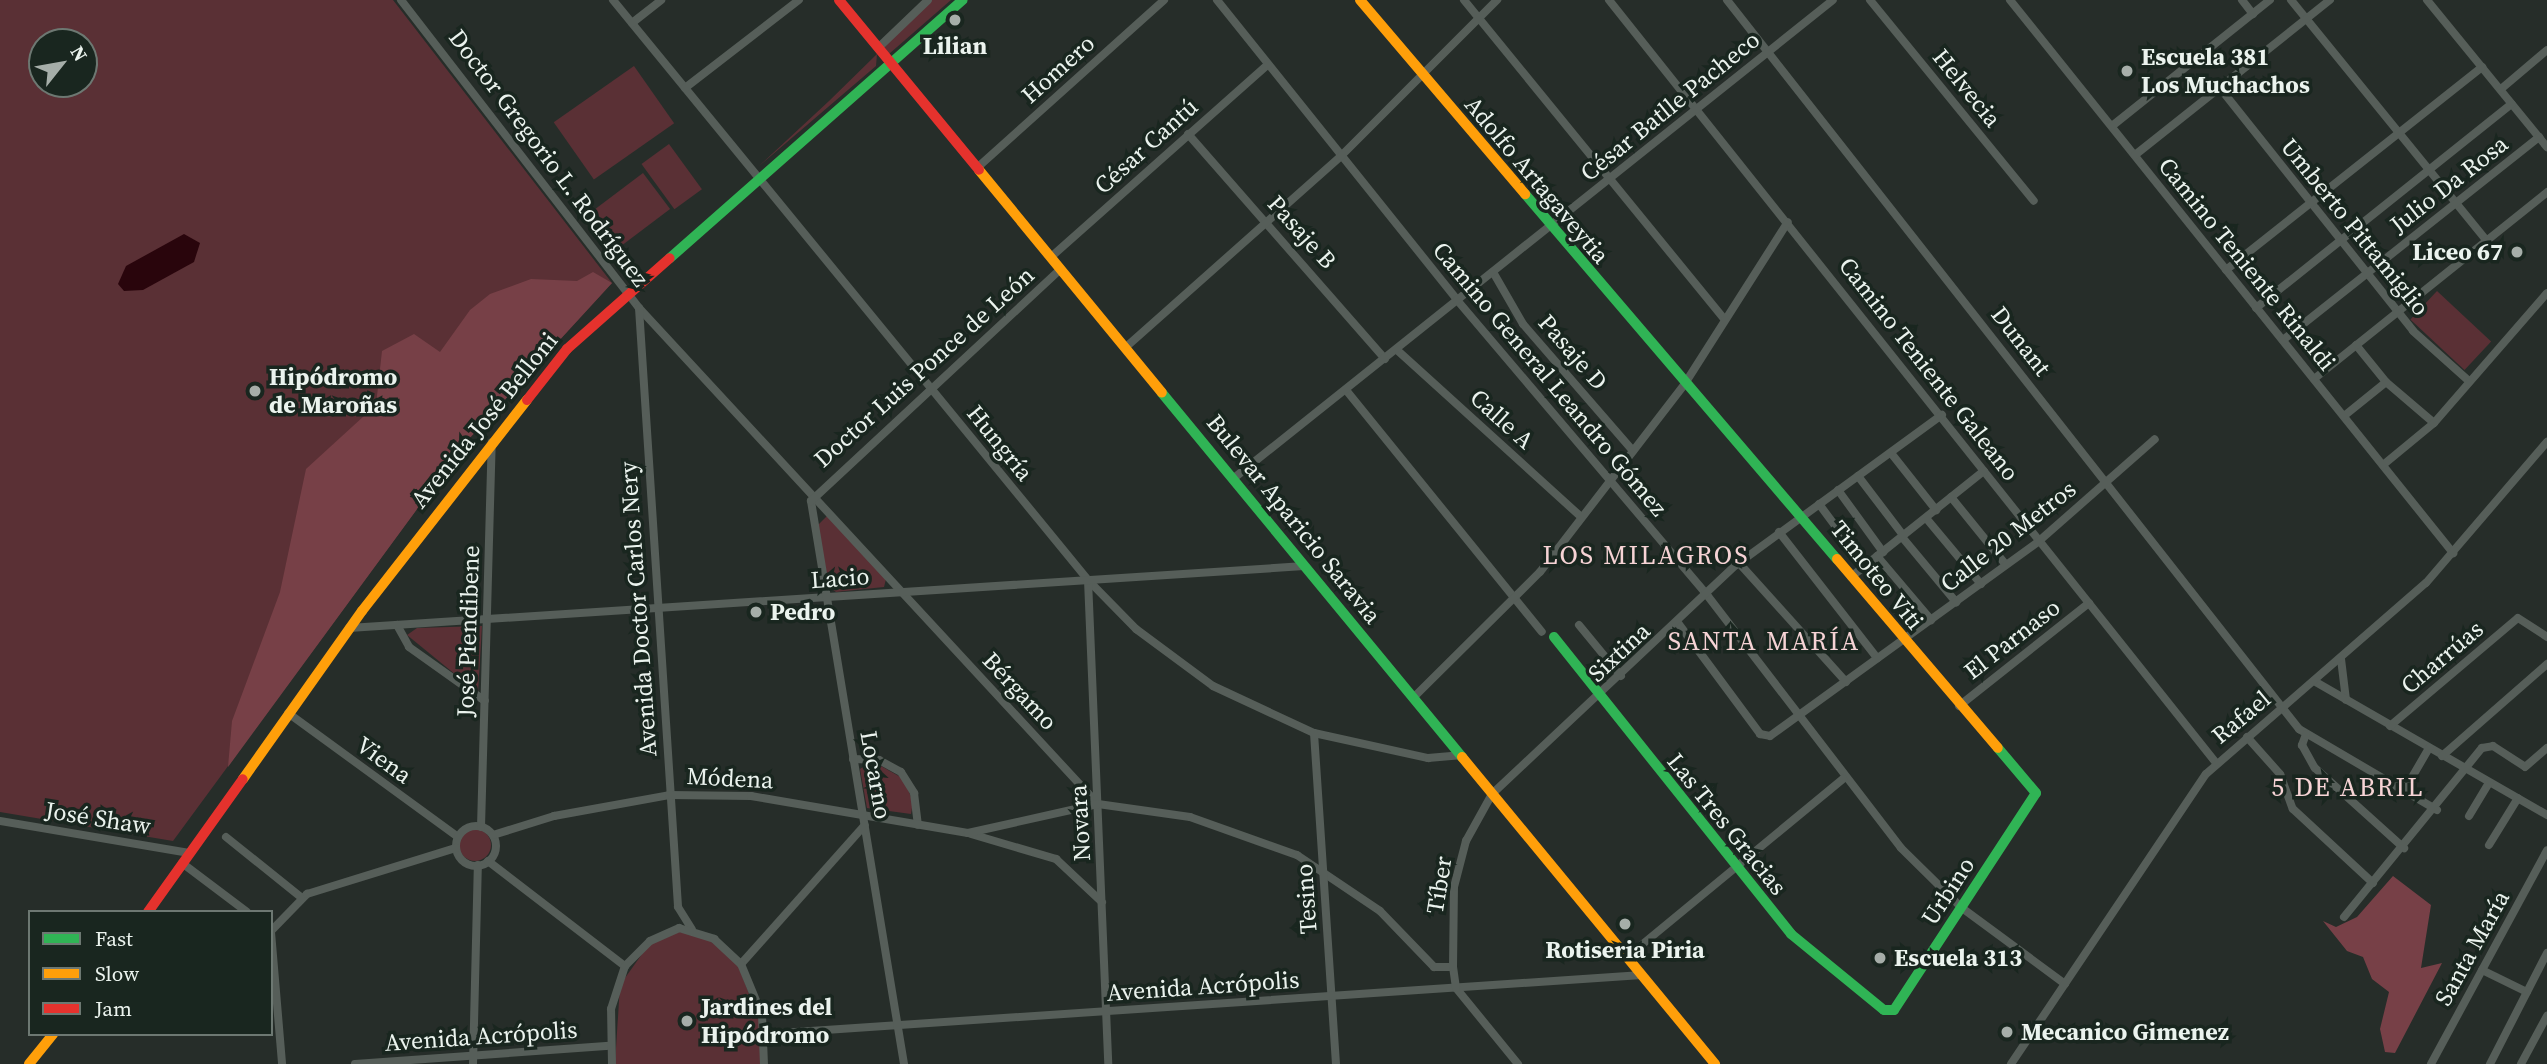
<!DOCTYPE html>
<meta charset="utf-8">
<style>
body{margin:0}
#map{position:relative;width:2547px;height:1064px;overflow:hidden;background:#262d29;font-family:"Source Serif 4",serif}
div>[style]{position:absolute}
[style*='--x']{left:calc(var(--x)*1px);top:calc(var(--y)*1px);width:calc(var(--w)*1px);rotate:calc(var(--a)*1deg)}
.green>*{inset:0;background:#5a3035;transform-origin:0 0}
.round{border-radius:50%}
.forest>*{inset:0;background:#774047}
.water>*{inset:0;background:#29050c}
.street>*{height:8px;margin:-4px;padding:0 4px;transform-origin:4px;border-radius:4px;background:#565e59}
.street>.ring{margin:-4px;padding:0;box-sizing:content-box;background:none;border:8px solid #565e59;border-radius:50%}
.fast>*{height:10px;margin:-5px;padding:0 5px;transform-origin:5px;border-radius:5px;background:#30b455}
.slow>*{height:10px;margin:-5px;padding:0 5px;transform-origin:5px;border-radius:5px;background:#ff9f0a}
.jam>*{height:10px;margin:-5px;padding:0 5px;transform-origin:5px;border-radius:5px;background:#e5322d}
.dots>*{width:19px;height:19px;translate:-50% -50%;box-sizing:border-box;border:4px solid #19261f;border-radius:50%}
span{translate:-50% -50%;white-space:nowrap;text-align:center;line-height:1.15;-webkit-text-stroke:7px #19261f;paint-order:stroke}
.poi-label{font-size:24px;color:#ebf3ee;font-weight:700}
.left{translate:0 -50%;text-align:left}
.right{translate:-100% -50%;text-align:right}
.street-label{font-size:24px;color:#ebf3ee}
.neighbourhood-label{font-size:26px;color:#f6d3d5;letter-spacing:2px}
.legend{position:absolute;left:28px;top:910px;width:245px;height:126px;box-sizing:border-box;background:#19261f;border:2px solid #6d7872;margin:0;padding:9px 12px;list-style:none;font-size:21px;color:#ebf3ee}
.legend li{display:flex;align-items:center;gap:14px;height:35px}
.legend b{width:35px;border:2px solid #6d7872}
.north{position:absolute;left:28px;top:28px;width:70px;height:70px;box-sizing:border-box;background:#19261f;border:2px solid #6d7872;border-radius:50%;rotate:59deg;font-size:19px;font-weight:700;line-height:28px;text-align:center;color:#ebf3ee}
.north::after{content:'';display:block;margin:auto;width:24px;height:32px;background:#a6aea9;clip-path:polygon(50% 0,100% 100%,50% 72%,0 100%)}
</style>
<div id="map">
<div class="green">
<i style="clip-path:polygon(evenodd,0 0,393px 0,612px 283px,467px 441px,173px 841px,0 812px,0 0,42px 42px,84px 42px,84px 84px,42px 84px,42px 42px)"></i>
<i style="clip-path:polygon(931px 0,951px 0,889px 54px,884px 47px)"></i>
<i style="clip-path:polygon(877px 54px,876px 66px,759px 166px,829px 101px)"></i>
<i style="left:634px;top:66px;width:70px;height:98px;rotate:55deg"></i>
<i style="left:669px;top:144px;width:56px;height:34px;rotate:54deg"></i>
<i style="left:643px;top:173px;width:45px;height:61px;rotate:53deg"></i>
<i style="left:2437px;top:291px;width:74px;height:39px;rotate:43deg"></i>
<i style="clip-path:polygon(827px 516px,886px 579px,884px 587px,836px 592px,828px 586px,816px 527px)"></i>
<i style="clip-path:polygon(482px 626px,478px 693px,407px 635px,417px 628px)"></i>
<i style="clip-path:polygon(872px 761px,904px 779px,913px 802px,911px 814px,867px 808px,860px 769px)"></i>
<i class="round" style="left:459px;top:829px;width:32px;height:32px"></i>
<i style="clip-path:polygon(673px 931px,703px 935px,737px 963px,761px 1024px,760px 1064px,615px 1064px,620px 985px,647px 947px)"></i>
</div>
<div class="forest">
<i style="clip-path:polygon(593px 272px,612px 283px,467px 441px,228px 767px,232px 721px,280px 592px,306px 469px,376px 405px,382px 351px,414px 334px,440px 352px,470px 310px,490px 294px,531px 279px,577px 281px)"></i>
<i style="clip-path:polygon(2393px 876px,2431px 905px,2421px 968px,2442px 963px,2395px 1053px,2385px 1052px,2380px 1029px,2389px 992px,2372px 979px,2363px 957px,2347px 951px,2323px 921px,2336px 927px,2357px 917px)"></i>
</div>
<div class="water">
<i style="clip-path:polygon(184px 234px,200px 243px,194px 262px,143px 290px,124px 291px,118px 284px,126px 266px)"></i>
</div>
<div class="street">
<i style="--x:401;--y:0;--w:389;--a:52.3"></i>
<i style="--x:639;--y:308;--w:676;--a:47.22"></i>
<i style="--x:1098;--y:804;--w:93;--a:8"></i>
<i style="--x:1190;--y:817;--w:114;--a:19.6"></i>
<i style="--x:1297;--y:855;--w:100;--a:34"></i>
<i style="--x:1380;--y:911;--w:78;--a:46"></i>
<i style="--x:1434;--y:967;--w:19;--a:0"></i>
<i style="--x:613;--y:0;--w:750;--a:50.68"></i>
<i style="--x:1088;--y:580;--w:69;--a:45.6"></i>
<i style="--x:1136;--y:629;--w:96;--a:36.5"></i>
<i style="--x:1213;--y:686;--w:111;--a:25"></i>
<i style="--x:1314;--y:733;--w:117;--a:12.4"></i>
<i style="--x:1428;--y:758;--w:32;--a:-5"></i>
<i style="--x:1217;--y:0;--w:384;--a:51.3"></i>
<i style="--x:1457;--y:300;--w:387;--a:49.7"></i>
<i style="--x:1707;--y:595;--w:319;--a:52.5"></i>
<i style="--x:1901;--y:848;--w:86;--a:44.5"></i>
<i style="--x:1962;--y:908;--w:128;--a:36.4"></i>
<i style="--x:1464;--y:0;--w:412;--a:50.8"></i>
<i style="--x:1609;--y:0;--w:976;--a:51.49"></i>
<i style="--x:1727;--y:0;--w:927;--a:51.88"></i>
<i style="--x:2299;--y:729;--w:160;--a:30.4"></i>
<i style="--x:1870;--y:0;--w:259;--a:50.8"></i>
<i style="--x:2010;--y:0;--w:709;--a:51.3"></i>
<i style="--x:2242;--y:0;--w:18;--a:52"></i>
<i style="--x:2291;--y:0;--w:309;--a:50.9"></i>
<i style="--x:2427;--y:0;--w:190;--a:50.8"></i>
<i style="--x:632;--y:23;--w:37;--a:-38"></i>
<i style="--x:878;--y:48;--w:69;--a:-43.8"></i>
<i style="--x:685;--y:88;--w:144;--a:-37.7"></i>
<i style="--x:2220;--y:88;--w:310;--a:51.5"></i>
<i style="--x:2413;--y:331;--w:75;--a:41.8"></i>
<i style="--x:2501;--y:89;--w:60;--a:-40.3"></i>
<i style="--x:2112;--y:126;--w:202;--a:-38.6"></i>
<i style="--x:1188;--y:134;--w:299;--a:48.8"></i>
<i style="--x:2135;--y:155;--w:249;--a:-38.5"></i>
<i style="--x:978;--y:167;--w:250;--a:-41.9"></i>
<i style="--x:1051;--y:257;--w:290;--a:-41.6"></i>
<i style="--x:2226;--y:270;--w:327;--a:-38.4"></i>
<i style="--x:1493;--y:272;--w:60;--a:60"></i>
<i style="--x:1523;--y:324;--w:168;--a:49.1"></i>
<i style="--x:639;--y:308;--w:600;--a:86.27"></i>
<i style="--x:678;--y:907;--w:26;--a:58"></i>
<i style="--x:2256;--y:308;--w:327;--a:-38.6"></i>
<i style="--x:2283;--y:340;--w:327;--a:-38.4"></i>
<i style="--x:2356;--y:345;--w:48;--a:51"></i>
<i style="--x:2386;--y:382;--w:63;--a:40.5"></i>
<i style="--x:1126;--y:347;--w:288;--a:-41.6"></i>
<i style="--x:1341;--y:156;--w:221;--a:-45"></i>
<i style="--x:1397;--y:350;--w:248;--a:42.2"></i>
<i style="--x:2314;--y:379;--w:299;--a:-38.7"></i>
<i style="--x:1346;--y:390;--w:311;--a:51"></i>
<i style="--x:2344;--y:416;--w:54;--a:-39"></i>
<i style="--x:1891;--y:453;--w:73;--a:51.7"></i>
<i style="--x:2383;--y:465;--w:66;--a:-39.5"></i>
<i style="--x:2434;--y:423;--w:172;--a:-49"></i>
<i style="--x:1858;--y:476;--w:74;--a:52.7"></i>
<i style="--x:1234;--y:478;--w:766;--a:-38.59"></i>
<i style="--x:1838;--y:490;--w:77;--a:54"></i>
<i style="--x:1951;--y:497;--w:87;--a:51"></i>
<i style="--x:1819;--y:504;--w:77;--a:53.4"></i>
<i style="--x:1926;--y:518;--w:86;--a:50.2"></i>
<i style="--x:1779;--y:532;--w:160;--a:52.1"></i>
<i style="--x:1902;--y:537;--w:85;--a:50.3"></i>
<i style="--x:1877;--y:556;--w:84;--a:49.8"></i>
<i style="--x:1739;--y:563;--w:160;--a:48"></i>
<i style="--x:1851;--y:577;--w:170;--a:-38.6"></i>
<i style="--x:1088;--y:580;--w:484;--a:87.6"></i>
<i style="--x:1678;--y:623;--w:138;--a:53.5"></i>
<i style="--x:1760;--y:734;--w:10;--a:11"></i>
<i style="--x:1770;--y:736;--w:332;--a:-35.9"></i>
<i style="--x:2039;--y:541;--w:154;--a:-41.3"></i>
<i style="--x:397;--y:625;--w:25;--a:61"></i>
<i style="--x:409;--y:647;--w:93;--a:35.4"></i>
<i style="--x:1579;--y:625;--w:66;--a:50.5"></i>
<i style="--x:349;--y:628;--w:957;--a:-3.71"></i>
<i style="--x:2341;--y:659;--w:41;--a:83"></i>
<i style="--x:2314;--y:681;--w:269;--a:29.9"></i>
<i style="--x:1414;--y:697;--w:177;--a:-44.8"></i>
<i style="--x:1540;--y:572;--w:236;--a:-52.4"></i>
<i style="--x:1684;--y:385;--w:193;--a:-57.5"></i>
<i style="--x:1959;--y:706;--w:166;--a:-38.4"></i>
<i style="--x:288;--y:713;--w:210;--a:36.1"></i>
<i style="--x:2390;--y:726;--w:167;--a:-40.2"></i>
<i style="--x:2518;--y:618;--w:35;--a:33"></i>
<i style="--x:1314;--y:733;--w:332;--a:86.2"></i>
<i style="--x:2306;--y:734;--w:12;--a:110"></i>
<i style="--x:2302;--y:745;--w:26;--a:61"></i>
<i style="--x:2315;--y:768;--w:120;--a:42"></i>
<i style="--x:2247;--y:737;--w:50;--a:48.3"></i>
<i style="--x:2280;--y:774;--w:37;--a:70"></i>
<i style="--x:2293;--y:809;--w:109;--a:42.8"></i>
<i style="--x:2442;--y:756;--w:140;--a:-41.2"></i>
<i style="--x:853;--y:759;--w:26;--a:2"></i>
<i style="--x:879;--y:760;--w:25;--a:29"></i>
<i style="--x:901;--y:772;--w:25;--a:58"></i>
<i style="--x:914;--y:793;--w:32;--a:83"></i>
<i style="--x:2404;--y:791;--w:50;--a:-59.8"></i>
<i style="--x:2469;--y:816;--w:39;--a:-59"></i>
<i style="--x:0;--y:821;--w:192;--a:9.6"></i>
<i class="ring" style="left:456px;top:826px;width:32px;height:32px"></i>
<i style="--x:481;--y:827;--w:385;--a:-88.4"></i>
<i style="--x:971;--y:834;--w:89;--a:16.4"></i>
<i style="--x:1056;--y:859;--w:63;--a:43.1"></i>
<i style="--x:493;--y:835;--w:64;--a:-17.3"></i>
<i style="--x:554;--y:816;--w:117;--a:-10.3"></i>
<i style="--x:669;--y:795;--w:82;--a:0.7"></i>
<i style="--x:751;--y:796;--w:220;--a:9.7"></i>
<i style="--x:968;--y:833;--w:133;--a:-12.6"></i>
<i style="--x:226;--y:837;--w:96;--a:38.7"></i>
<i style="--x:2489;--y:845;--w:55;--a:-58.3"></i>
<i style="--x:488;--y:861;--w:173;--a:37.5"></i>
<i style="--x:182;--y:863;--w:81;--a:37"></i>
<i style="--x:2344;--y:917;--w:218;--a:-50.8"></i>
<i style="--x:2482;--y:748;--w:11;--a:-10"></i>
<i style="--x:2493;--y:746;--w:38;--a:33"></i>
<i style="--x:2525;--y:767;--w:29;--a:-41"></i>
<i style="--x:271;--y:931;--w:52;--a:-45.8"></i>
<i style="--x:307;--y:894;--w:156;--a:-17.2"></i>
<i style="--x:271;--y:932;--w:132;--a:85.2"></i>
<i style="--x:1627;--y:957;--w:280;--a:-39.5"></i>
<i style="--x:741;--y:964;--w:186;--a:-48.3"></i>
<i style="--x:2482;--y:970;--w:50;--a:26.1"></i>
<i style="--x:766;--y:1034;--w:878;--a:-3.85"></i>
<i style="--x:355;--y:1064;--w:255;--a:-4.1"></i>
<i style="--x:473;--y:1064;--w:199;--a:-88.6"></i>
<i style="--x:612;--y:1064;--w:55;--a:-91"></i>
<i style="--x:611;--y:1009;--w:45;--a:-72"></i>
<i style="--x:625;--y:966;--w:35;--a:-45"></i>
<i style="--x:650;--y:941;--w:32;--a:-24"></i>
<i style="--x:679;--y:928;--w:37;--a:17"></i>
<i style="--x:714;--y:939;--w:37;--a:43"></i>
<i style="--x:741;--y:964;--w:55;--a:67.6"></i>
<i style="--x:762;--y:1015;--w:49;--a:87.7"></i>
<i style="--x:904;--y:1064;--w:571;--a:-99.38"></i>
<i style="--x:811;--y:501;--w:341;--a:-42.9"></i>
<i style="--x:1518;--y:1064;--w:98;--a:-129.2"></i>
<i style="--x:1456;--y:988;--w:21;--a:-98"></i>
<i style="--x:1453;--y:967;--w:80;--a:-89.3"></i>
<i style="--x:1454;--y:887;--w:48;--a:-75.4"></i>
<i style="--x:1466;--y:841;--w:54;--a:-61"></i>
<i style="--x:1492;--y:794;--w:335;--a:-43.2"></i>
<i style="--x:1736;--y:565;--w:255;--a:-36.1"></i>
<i style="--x:2011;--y:1064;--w:349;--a:-56.1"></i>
<i style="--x:2206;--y:774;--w:291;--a:-41"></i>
<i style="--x:2426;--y:583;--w:186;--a:-49.4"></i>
<i style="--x:2431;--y:1064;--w:243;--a:-61.5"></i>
<i style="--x:2490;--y:1064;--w:125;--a:-62.8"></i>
<i style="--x:2521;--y:1064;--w:55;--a:-61.6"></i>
</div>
<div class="fast">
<i style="--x:1525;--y:194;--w:480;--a:49.5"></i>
<i style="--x:670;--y:258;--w:390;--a:-41.4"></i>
<i style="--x:1162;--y:393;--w:472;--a:50.5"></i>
<i style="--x:1554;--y:637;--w:380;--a:51.4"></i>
<i style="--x:1791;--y:934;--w:120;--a:39.3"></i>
<i style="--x:1884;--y:1010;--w:10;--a:0"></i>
<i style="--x:1894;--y:1010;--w:259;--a:-56.8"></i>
<i style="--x:2036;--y:793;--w:59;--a:-130.2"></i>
</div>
<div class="slow">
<i style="--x:1360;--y:0;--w:255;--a:49.6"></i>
<i style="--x:979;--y:170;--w:288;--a:50.6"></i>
<i style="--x:1837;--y:559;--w:248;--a:49.6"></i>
<i style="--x:1462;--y:757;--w:398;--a:50.5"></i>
<i style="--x:243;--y:779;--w:206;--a:-54.7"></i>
<i style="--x:362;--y:611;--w:268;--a:-52"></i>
<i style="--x:29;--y:1064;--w:38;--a:-51"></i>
</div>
<div class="jam">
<i style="--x:839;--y:0;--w:220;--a:50.5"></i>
<i style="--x:527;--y:400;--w:65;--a:-51.9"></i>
<i style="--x:567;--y:349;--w:137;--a:-41.5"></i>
<i style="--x:148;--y:912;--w:163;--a:-54.5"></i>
</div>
<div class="dots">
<i style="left:955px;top:20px;background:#a6aea9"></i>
<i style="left:2127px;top:71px;background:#a6aea9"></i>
<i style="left:2517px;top:252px;background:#a6aea9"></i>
<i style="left:255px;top:391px;background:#a6aea9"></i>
<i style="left:756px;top:612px;background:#a6aea9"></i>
<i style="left:1625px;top:924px;background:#a6aea9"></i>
<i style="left:1880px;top:958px;background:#a6aea9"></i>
<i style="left:687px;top:1021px;background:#a6aea9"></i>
<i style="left:2007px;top:1032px;background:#a6aea9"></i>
</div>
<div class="poi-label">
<span style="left:955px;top:46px">Lilian</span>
<span class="left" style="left:2141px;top:71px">Escuela 381<br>Los Muchachos</span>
<span class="right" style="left:2503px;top:252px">Liceo 67</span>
<span class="left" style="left:269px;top:391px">Hipódromo<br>de Maroñas</span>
<span class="left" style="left:770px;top:612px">Pedro</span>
<span style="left:1625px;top:950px">Rotiseria Piria</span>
<span class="left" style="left:1894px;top:958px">Escuela 313</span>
<span class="left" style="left:701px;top:1021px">Jardines del<br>Hipódromo</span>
<span class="left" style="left:2021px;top:1032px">Mecanico Gimenez</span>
</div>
<div class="street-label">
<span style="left:1058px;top:69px;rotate:-42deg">Homero</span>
<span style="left:1967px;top:88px;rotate:51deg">Helvecia</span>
<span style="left:1670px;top:106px;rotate:-39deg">César Batlle Pacheco</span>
<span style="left:1146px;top:146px;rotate:-42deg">César Cantú</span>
<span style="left:549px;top:158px;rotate:53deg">Doctor Gregorio L. Rodríguez</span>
<span style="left:1537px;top:180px;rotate:50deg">Adolfo Artagaveytia</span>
<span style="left:2449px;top:184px;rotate:-38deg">Julio Da Rosa</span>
<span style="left:2355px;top:227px;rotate:51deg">Umberto Pittamiglio</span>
<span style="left:1302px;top:232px;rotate:48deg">Pasaje B</span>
<span style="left:2247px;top:264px;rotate:51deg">Camino Teniente Rinaldi</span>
<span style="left:2021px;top:341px;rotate:52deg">Dunant</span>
<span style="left:1573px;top:352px;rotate:49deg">Pasaje D</span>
<span style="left:924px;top:367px;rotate:-42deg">Doctor Luis Ponce de León</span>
<span style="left:1929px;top:369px;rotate:52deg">Camino Teniente Galeano</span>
<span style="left:1550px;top:379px;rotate:50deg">Camino General Leandro Gómez</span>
<span style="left:1502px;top:419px;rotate:42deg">Calle A</span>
<span style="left:484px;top:420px;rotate:-51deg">Avenida José Belloni</span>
<span style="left:1000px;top:443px;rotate:51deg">Hungría</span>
<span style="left:1294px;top:519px;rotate:51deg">Bulevar Aparicio Saravia</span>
<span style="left:2008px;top:536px;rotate:-38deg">Calle 20 Metros</span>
<span style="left:1877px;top:575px;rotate:51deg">Timoteo Viti</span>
<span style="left:840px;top:578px;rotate:-4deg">Lacio</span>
<span style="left:638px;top:609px;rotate:-94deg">Avenida Doctor Carlos Nery</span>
<span style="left:468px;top:631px;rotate:-88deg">José Piendibene</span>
<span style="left:2012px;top:639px;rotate:-38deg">El Parnaso</span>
<span style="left:1619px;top:652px;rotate:-43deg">Sixtina</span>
<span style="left:2442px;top:657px;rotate:-40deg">Charrúas</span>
<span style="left:1020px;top:691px;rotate:47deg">Bérgamo</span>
<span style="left:2241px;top:717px;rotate:-40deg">Rafael</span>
<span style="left:384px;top:760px;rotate:36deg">Viena</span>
<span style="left:876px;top:775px;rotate:80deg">Locarno</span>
<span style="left:730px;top:778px;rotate:3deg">Módena</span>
<span style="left:98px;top:818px;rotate:9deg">José Shaw</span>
<span style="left:1080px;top:823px;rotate:-93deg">Novara</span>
<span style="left:1727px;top:824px;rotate:51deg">Las Tres Gracias</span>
<span style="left:1439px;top:885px;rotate:-81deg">Tíber</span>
<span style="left:1948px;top:891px;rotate:-57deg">Urbino</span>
<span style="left:1306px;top:899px;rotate:-94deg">Tesino</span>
<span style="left:2472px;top:948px;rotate:-61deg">Santa María</span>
<span style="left:1203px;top:986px;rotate:-4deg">Avenida Acrópolis</span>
<span style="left:481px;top:1036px;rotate:-4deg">Avenida Acrópolis</span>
</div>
<div class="neighbourhood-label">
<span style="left:1646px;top:556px">LOS MILAGROS</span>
<span style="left:1764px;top:642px">SANTA MARÍA</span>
<span style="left:2348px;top:788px">5 DE ABRIL</span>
</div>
<ul class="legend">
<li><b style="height:9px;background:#30b455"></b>Fast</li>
<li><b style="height:9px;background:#ff9f0a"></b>Slow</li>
<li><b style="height:9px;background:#e5322d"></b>Jam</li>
</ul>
<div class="north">N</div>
</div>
